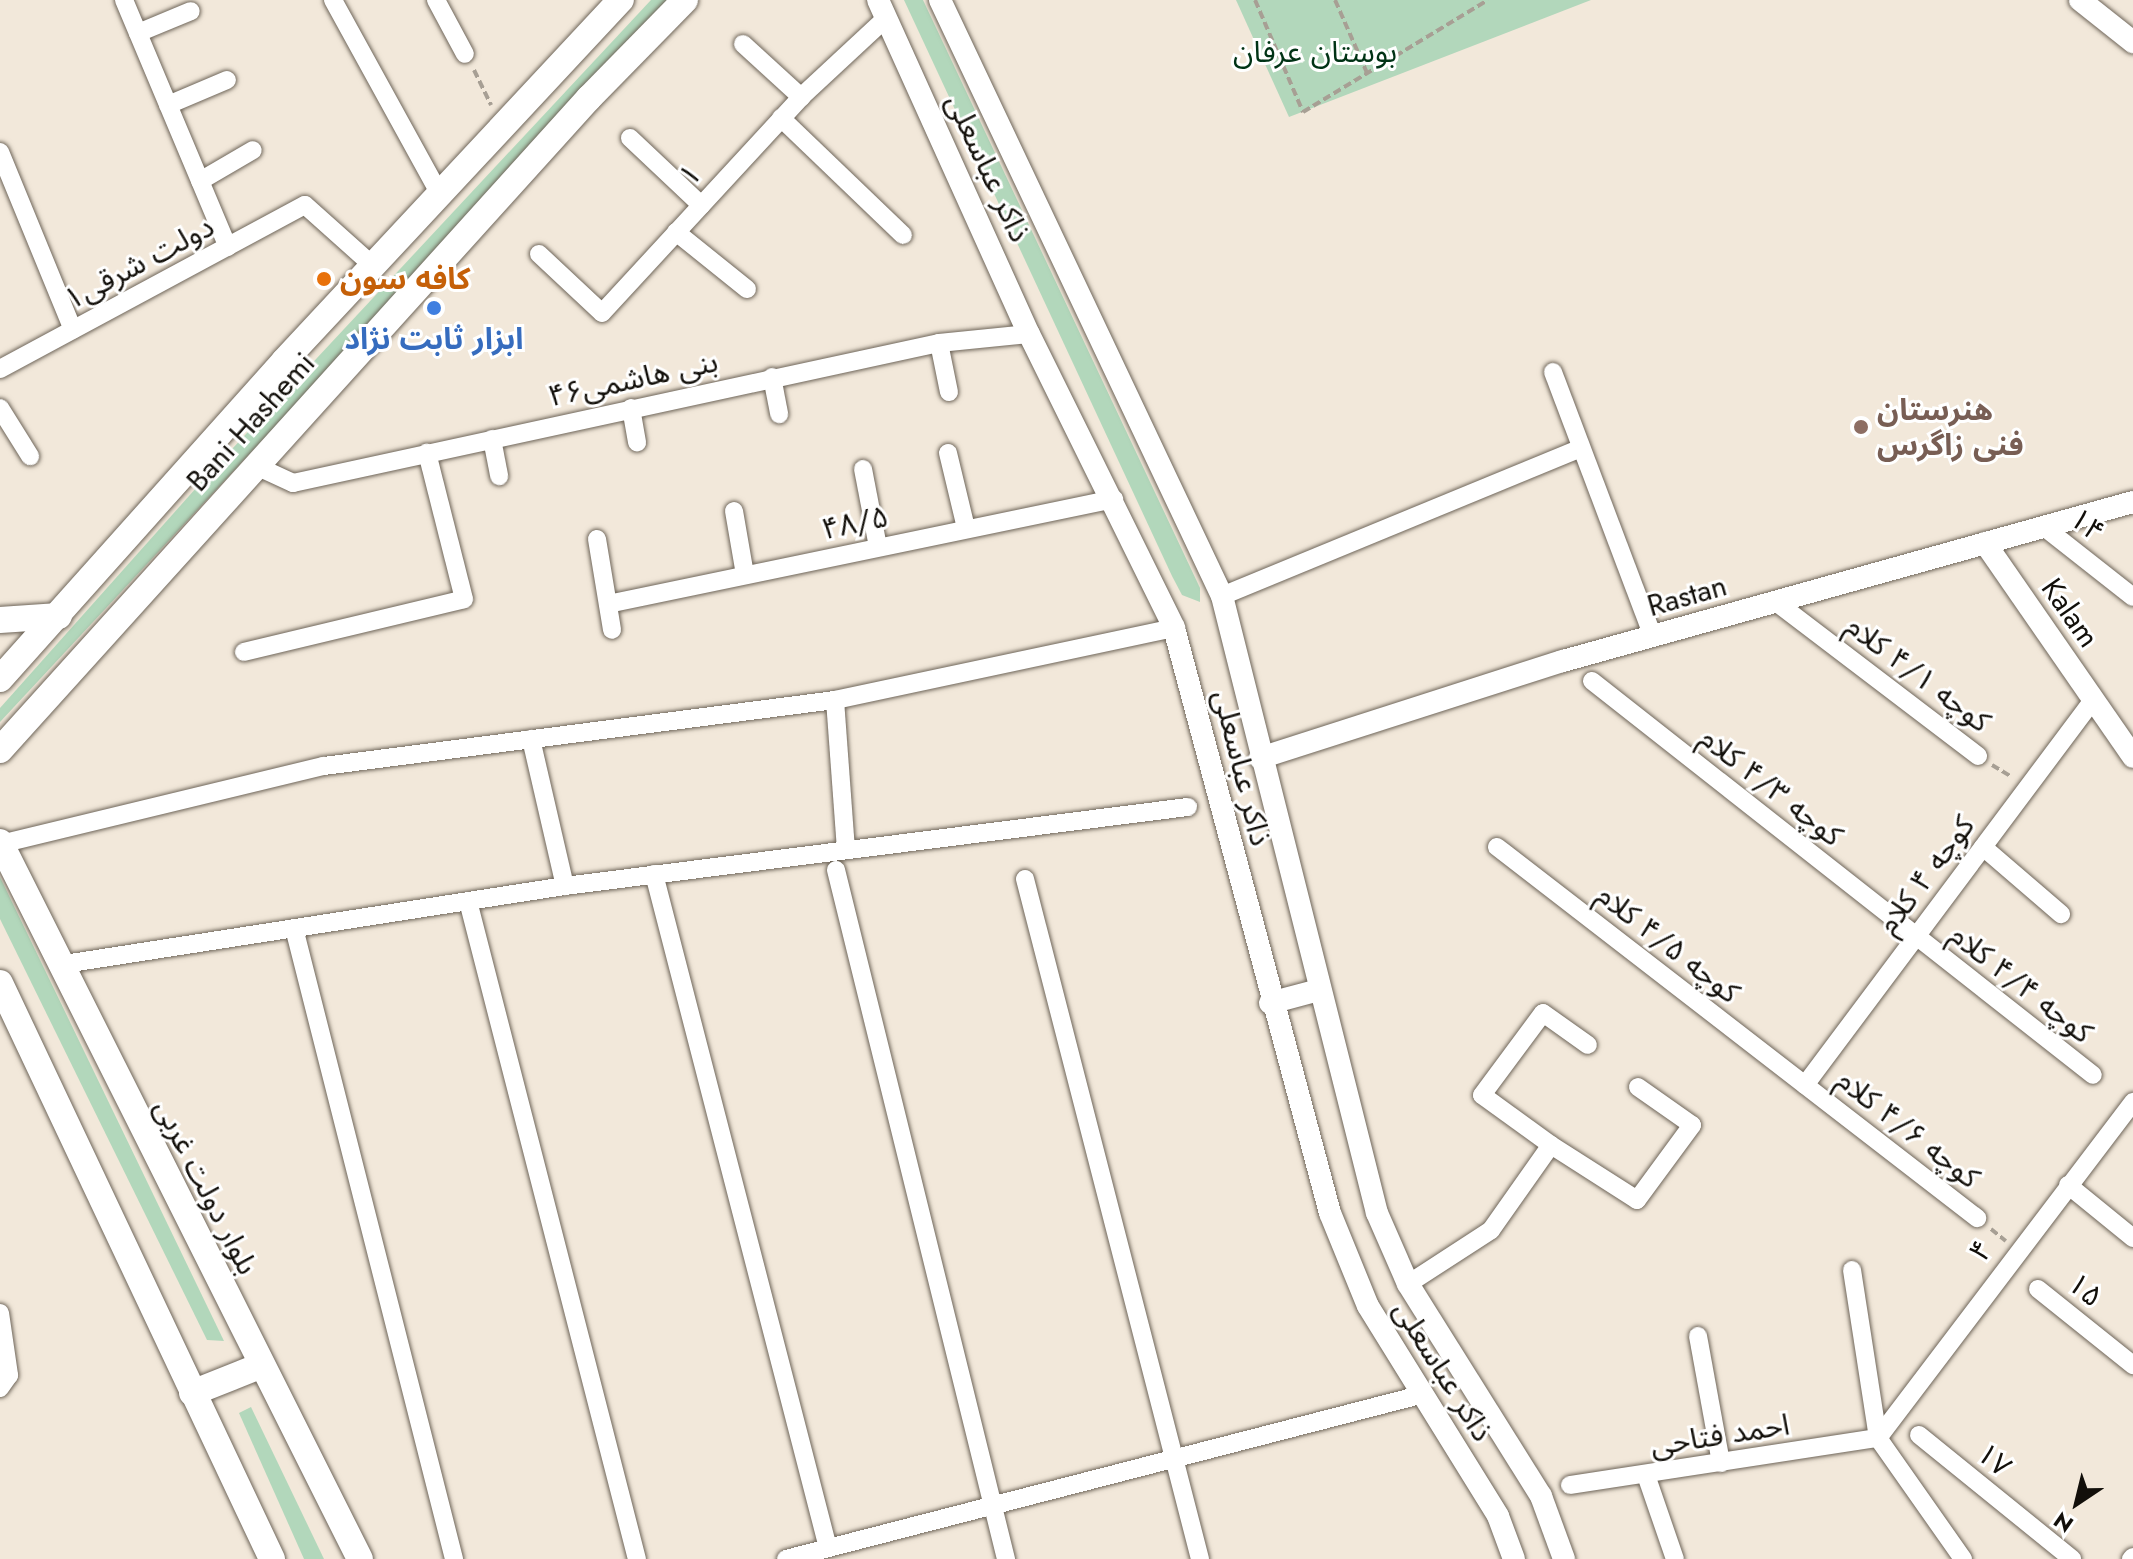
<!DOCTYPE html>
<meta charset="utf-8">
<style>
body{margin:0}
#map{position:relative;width:2133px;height:1559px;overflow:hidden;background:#f2e8da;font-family:Jost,"Noto Sans Arabic",sans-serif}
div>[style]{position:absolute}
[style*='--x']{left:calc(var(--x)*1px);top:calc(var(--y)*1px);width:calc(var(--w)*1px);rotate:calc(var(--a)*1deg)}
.green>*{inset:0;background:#b2d7bb}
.path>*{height:4px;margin-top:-2px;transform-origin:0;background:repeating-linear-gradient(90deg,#a79f94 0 8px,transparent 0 12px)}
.roads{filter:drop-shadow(0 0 2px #6e6559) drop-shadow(0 0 2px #6e6559)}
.minor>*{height:18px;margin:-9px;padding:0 9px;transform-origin:9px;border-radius:9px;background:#fff}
.tertiary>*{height:22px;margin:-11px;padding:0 11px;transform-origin:11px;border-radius:11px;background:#fff}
.secondary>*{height:26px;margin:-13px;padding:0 13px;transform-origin:13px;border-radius:13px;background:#fff}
.dots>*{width:22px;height:22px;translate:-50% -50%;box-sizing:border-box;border:4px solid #fff;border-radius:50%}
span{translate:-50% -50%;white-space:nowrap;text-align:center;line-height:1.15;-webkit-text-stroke:6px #fff;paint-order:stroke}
.park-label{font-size:30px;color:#003315}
.street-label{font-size:30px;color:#120f0a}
.food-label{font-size:30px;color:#c56008;font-weight:700}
.left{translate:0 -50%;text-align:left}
.shop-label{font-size:30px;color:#366cbe;font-weight:700}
.education-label{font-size:30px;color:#785e54;font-weight:700}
.north{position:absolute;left:2037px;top:1463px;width:80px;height:80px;-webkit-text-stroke:6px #fff;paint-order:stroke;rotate:215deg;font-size:22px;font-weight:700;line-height:32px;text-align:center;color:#120f0a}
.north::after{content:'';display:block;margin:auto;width:28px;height:36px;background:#120f0a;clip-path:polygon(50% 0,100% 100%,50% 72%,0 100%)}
</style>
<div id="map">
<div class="green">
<i style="clip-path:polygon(651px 0,672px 0,0 722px,0 708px,205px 478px)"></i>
<i style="clip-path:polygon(904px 0,923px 0,1200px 588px,1200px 602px,1182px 595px,1172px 576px)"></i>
<i style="clip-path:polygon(1236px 0,1591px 0,1289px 117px)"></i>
<i style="clip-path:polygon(0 877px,224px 1341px,207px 1340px,0 919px)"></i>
<i style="clip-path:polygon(251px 1407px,324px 1559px,304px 1559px,239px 1413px)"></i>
</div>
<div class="path">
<i style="--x:1255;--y:0;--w:122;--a:66.8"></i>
<i style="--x:1303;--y:112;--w:216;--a:-31.2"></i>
<i style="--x:1335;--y:0;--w:80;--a:66.3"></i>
<i style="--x:474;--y:70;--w:39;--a:64"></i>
<i style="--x:1992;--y:765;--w:23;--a:31"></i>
<i style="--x:1991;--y:1229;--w:19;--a:39"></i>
</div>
<div class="roads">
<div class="minor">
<i style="--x:124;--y:0;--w:268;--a:67.2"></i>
<i style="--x:333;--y:0;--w:220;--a:61.2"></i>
<i style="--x:436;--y:0;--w:61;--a:61.8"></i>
<i style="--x:138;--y:33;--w:57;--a:-22.5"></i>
<i style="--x:743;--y:44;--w:79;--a:42.4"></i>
<i style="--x:168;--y:105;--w:64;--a:-23"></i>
<i style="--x:781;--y:118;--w:169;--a:43.8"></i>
<i style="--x:630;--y:138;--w:98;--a:43.3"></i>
<i style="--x:0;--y:152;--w:192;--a:67.7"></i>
<i style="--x:200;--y:181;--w:61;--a:-30.3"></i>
<i style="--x:676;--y:232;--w:91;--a:38.8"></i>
<i style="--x:539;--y:254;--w:86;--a:43.1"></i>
<i style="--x:602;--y:313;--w:294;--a:-47.3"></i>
<i style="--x:801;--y:97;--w:115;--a:-42.9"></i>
<i style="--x:939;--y:343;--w:50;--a:78.5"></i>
<i style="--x:0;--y:369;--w:346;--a:-28.3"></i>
<i style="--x:305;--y:205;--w:90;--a:41.8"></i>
<i style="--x:1553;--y:372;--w:282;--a:69.3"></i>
<i style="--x:772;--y:377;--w:38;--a:79"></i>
<i style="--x:0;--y:408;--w:57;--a:58"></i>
<i style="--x:631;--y:408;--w:35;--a:80"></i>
<i style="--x:492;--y:439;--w:38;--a:79"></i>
<i style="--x:948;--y:453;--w:77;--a:76.5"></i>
<i style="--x:254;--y:465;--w:43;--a:24.8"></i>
<i style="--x:293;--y:483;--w:661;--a:-12.23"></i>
<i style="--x:939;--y:343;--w:90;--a:-5.7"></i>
<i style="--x:863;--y:469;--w:79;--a:79.1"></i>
<i style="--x:734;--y:511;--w:65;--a:80.2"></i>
<i style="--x:2044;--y:527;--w:113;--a:38.2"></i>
<i style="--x:597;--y:539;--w:92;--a:80.6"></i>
<i style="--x:1222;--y:596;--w:388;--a:-22.4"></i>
<i style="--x:1776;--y:602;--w:254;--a:37.3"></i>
<i style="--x:608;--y:604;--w:517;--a:-11.72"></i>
<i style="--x:244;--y:652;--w:226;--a:-13.5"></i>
<i style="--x:464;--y:599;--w:151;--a:-104.2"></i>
<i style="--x:1592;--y:681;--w:637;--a:38.18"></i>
<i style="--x:835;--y:700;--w:150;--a:85.8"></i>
<i style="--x:531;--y:739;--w:151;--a:77"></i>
<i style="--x:1;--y:844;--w:332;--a:-13.6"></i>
<i style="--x:324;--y:766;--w:515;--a:-7.36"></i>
<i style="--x:835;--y:700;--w:347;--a:-12"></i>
<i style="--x:1497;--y:847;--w:607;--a:37.7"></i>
<i style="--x:1983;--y:847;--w:103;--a:40.7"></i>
<i style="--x:836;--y:870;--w:710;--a:76.14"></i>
<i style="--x:654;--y:874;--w:696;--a:75.52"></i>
<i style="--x:1025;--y:879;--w:702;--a:75.57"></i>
<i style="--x:468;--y:901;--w:679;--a:75.6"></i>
<i style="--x:294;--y:928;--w:651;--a:75.77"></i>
<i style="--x:58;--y:965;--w:513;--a:-8.86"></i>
<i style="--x:565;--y:886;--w:628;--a:-7.23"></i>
<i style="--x:1805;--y:1085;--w:481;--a:-53.2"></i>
<i style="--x:1551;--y:1145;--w:85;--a:-144.1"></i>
<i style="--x:1482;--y:1095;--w:102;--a:-53.4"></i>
<i style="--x:1543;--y:1013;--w:55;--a:35.4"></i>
<i style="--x:2068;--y:1185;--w:84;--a:39.2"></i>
<i style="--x:1852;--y:1270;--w:170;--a:81.2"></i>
<i style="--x:1878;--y:1438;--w:148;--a:54.9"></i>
<i style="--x:1408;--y:1284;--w:99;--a:-33"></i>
<i style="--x:1491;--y:1230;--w:104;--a:-54.8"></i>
<i style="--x:1551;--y:1145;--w:102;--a:32.6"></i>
<i style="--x:1637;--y:1200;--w:93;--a:-53.7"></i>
<i style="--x:1692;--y:1125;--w:66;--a:-144.9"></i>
<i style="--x:2038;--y:1289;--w:122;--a:38.7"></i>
<i style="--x:0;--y:1313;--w:63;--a:81.7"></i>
<i style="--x:9;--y:1375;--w:16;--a:125"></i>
<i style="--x:1698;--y:1336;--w:129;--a:79.7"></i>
<i style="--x:1919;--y:1435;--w:197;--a:39"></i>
<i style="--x:1878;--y:1438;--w:422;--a:-52.8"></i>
<i style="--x:1646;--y:1475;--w:89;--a:71"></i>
<i style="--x:1570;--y:1485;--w:312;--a:-8.7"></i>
<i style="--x:786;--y:1559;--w:655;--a:-14.5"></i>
<i style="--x:2131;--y:1559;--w:3;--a:-45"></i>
</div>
<div class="tertiary">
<i style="--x:878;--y:0;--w:367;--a:65.7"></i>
<i style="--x:1029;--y:334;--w:328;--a:63.7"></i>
<i style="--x:1174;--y:628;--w:605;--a:75.07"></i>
<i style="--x:1330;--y:1213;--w:100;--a:67.8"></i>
<i style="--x:1368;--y:1306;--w:247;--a:58.2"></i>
<i style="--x:1498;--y:1516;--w:46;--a:69.6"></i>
<i style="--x:940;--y:0;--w:659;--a:64.68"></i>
<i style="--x:1222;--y:596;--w:636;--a:75.9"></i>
<i style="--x:1377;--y:1213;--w:77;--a:66.4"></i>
<i style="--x:1408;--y:1284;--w:250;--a:57.9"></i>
<i style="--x:1541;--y:1496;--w:67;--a:69.9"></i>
<i style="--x:2080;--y:0;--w:68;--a:38.4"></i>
<i style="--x:1985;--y:543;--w:260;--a:55.3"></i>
<i style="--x:1260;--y:758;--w:318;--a:-17.8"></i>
<i style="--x:1563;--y:661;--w:592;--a:-15.59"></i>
<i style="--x:1270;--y:1003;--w:51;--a:-14.9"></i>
</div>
<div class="secondary">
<i style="--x:0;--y:620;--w:59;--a:-3.9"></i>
<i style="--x:0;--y:679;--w:426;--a:-48.2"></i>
<i style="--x:284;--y:361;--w:494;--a:-47"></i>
<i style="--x:0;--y:750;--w:879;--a:-47.91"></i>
<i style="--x:589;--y:98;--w:137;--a:-45.6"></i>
<i style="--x:0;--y:842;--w:802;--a:63.34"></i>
<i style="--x:0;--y:983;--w:637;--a:64.72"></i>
<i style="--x:192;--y:1393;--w:73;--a:-21.7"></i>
</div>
</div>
<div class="dots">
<i style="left:324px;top:279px;background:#e8710a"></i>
<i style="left:434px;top:308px;background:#3f7fe0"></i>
<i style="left:1861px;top:427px;background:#8d6e63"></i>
</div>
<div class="park-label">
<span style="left:1315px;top:52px">بوستان عرفان</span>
</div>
<div class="street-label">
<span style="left:988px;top:168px;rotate:65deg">ذاکر عباسعلی</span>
<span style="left:690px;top:175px;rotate:-47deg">۱</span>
<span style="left:139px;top:263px;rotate:-28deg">۱دولت شرقی</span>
<span style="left:633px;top:379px;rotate:-12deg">بنی هاشمی۴۶</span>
<span style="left:251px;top:422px;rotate:-48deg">Bani Hashemi</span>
<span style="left:855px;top:523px;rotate:-12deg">۴۸/۵</span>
<span style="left:2087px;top:525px;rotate:38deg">۱۴</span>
<span style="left:1687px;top:596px;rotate:-16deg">Rastan</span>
<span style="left:2070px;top:613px;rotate:55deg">Kalam</span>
<span style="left:1918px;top:674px;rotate:37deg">کوچه ۴/۱ کلام</span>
<span style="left:1242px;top:768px;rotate:76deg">ذاکر عباسعلی</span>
<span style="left:1771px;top:787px;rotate:38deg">کوچه ۴/۳ کلام</span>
<span style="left:1926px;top:875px;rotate:-53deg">کوچه ۴ کلام</span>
<span style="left:1668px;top:944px;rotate:38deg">کوچه ۴/۵ کلام</span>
<span style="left:2021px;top:984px;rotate:38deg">کوچه ۴/۴ کلام</span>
<span style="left:1908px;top:1129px;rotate:38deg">کوچه ۴/۶ کلام</span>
<span style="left:206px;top:1187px;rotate:63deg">بلوار دولت غربی</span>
<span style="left:1981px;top:1251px;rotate:-53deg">۴</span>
<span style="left:2085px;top:1290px;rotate:39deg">۱۵</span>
<span style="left:1443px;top:1371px;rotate:58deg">ذاکر عباسعلی</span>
<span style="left:1720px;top:1435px;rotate:-9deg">احمد فتاحی</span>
<span style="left:1994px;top:1460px;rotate:39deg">۱۷</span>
</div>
<div class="food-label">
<span class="left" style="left:340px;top:279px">کافه سون</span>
</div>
<div class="shop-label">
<span style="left:434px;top:339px">ابزار ثابت نژاد</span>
</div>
<div class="education-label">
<span class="left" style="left:1877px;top:427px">هنرستان<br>فنی زاگرس</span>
</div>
<div class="north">N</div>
</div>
